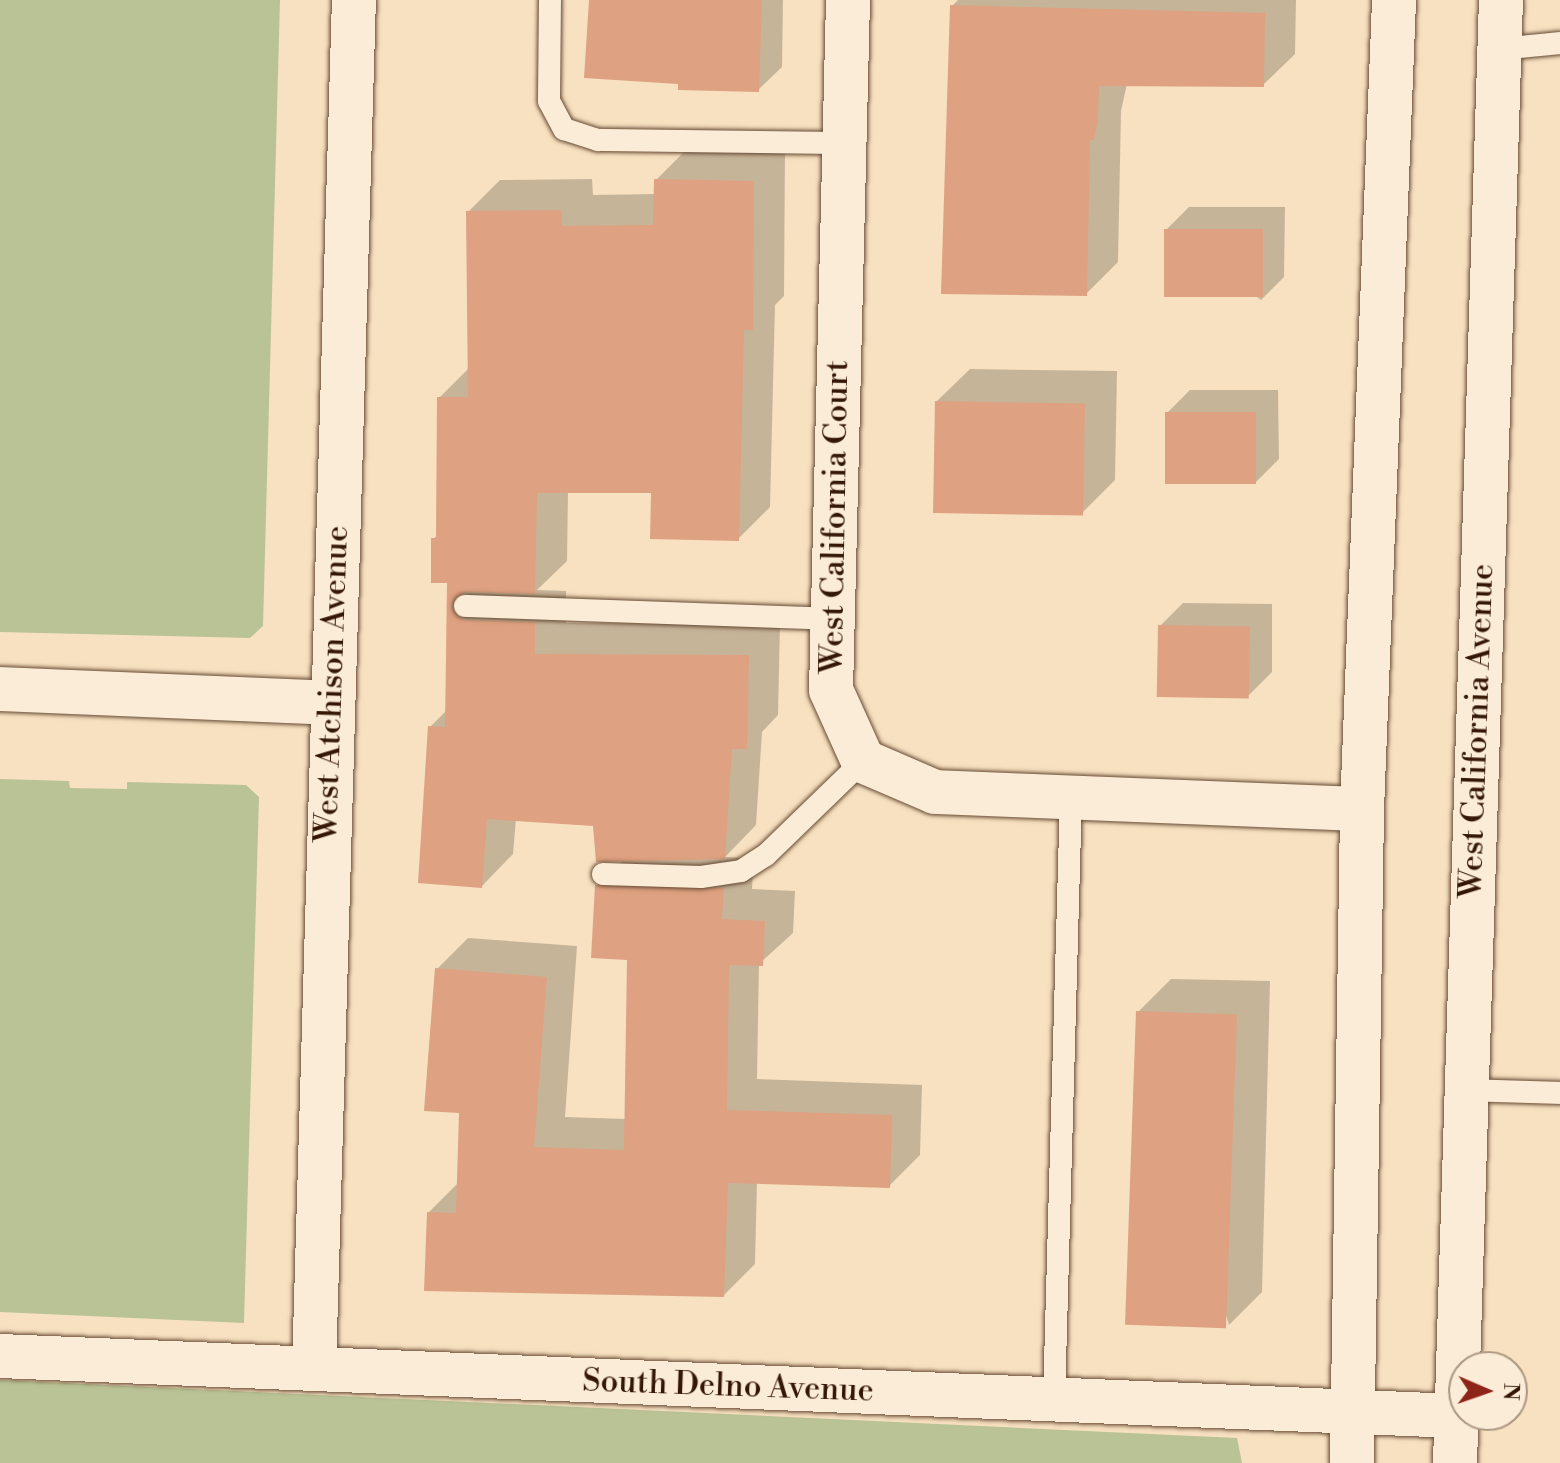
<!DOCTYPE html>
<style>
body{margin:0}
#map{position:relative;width:1560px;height:1463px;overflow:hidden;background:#f8e1c0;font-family:"Libre Bodoni",serif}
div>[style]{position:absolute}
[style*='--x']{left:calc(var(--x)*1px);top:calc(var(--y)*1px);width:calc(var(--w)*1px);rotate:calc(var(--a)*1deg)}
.green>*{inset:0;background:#b9c395}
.shadow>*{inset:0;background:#0003}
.building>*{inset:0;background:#dea181;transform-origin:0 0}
.roads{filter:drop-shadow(0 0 2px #664a34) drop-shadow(0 0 2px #664a34)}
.service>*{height:22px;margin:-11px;padding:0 11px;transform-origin:11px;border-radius:11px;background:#faecd6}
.minor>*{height:44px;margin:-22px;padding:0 22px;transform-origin:22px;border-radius:22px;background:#faecd6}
.secondary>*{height:44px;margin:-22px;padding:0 22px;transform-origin:22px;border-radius:22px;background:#faecd6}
span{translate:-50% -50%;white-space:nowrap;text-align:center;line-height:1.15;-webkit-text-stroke:8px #faecd6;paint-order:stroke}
.street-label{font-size:32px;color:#351705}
.north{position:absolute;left:1448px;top:1351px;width:80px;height:80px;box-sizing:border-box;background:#faecd6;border:2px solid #ab9782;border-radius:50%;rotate:92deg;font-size:22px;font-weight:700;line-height:32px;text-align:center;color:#351705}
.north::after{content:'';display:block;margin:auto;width:28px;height:36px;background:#8f2418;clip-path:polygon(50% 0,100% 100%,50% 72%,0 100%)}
</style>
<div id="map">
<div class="green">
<i style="clip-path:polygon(0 0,280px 0,263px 626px,250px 638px,0 632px)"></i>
<i style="clip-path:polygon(0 779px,69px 781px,70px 788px,127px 789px,127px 782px,246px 785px,259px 797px,244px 1323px,0 1312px)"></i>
<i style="clip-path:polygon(0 1380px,1237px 1438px,1242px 1463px,0 1463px)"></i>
</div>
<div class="shadow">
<i style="clip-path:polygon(591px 0,783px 0,782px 67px,758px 90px,680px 82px)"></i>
<i style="clip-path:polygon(958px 0,1296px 0,1295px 54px,1263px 85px,1127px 84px,1121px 111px,1118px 262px,1086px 294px,952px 6px)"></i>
<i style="clip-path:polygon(688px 148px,785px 150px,784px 296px,775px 305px,770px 507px,738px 539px,653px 491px,568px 491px,567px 561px,537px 590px,566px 591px,566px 623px,780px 624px,778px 715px,762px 732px,756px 825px,725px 857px,754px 858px,752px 889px,795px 891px,793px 933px,759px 964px,757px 1079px,922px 1085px,920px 1155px,889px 1186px,757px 1182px,755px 1264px,724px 1295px,426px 1289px,428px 1213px,459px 1182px,461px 1111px,437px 969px,468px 938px,577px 946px,565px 1117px,626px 1119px,629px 958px,597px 886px,624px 859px,595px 824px,516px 819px,513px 854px,482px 886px,430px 727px,447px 710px,449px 581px,433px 539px,438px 535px,439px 398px,470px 367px,468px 212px,500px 180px,592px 179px,593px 195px,656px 194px,656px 180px)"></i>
<i style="clip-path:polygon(1189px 207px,1285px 207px,1284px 277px,1261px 300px,1166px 230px)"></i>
<i style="clip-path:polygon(970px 369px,1117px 371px,1115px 480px,1082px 513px,936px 402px)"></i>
<i style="clip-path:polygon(1190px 390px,1278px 390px,1279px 459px,1256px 482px,1167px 413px)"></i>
<i style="clip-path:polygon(1183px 603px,1272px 604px,1272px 672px,1249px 695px,1160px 626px)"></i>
<i style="clip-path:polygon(1171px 979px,1270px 981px,1262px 1292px,1229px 1325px,1138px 1012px)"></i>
</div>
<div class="building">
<i style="clip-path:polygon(589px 0,762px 0,759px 92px,678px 90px,678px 84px,584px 78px)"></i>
<i style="clip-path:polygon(950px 5px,1265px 13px,1264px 87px,1099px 86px,1098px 119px,1094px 140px,1090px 140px,1087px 296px,941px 294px)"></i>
<i style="clip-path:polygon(654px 179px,754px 181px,753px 330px,744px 330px,739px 541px,650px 539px,651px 493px,537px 493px,535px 594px,465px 592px,451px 606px,464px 620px,535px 622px,535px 654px,749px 655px,747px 749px,732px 749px,725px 859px,596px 862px,593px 826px,487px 819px,482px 888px,418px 883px,428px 726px,445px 727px,447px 583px,431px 583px,431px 538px,436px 538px,437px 397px,468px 397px,466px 211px,561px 210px,562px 226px,653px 225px)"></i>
<i style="left:1164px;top:229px;width:99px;height:68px"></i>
<i style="left:935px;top:401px;width:150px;height:112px;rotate:1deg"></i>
<i style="left:1165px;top:412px;width:91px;height:72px"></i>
<i style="left:1158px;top:625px;width:92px;height:72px;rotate:1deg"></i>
<i style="clip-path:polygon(595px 885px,724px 888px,722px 919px,765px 921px,763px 966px,729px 965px,727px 1110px,892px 1115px,890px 1188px,728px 1183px,724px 1297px,424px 1291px,427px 1212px,456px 1213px,459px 1113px,424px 1111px,435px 968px,547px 977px,534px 1147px,624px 1150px,627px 960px,591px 958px)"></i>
<i style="left:1136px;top:1011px;width:101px;height:314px;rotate:2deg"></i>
</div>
<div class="roads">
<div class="service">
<i style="--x:550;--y:0;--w:101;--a:90.6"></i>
<i style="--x:549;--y:101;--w:32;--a:62"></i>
<i style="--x:564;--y:129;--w:36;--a:18"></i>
<i style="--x:598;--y:140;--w:246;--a:0.7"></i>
<i style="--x:1499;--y:49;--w:61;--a:-5.6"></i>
<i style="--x:465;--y:606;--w:368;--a:2"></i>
<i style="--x:603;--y:874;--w:98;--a:1.8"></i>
<i style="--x:701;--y:877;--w:40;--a:-8.5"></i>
<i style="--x:741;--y:871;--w:30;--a:-33"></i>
<i style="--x:766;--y:855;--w:135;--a:-44.1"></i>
<i style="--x:1466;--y:1090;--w:94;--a:1.8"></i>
<i style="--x:1054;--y:1400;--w:603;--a:-88.39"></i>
</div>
<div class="minor">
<i style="--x:848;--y:0;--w:690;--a:91.41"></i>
<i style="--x:831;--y:690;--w:78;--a:65.7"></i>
<i style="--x:863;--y:761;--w:78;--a:23.3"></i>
<i style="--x:935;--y:792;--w:427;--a:2.3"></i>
<i style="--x:0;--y:689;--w:331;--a:2.4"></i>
<i style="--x:0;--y:1356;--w:1457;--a:2.36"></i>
<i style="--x:314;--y:1369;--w:1370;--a:-88.33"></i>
</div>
<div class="secondary">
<i style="--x:1352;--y:1463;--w:654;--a:-89.12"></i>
<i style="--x:1362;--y:809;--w:810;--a:-87.73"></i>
<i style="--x:1455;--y:1463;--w:1464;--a:-88.2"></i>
</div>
</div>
<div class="street-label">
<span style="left:835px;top:517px;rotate:-89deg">West California Court</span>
<span style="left:332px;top:684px;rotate:-88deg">West Atchison Avenue</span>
<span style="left:1477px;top:731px;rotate:-88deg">West California Avenue</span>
<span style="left:728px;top:1386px;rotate:2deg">South Delno Avenue</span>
</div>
<div class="north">N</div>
</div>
